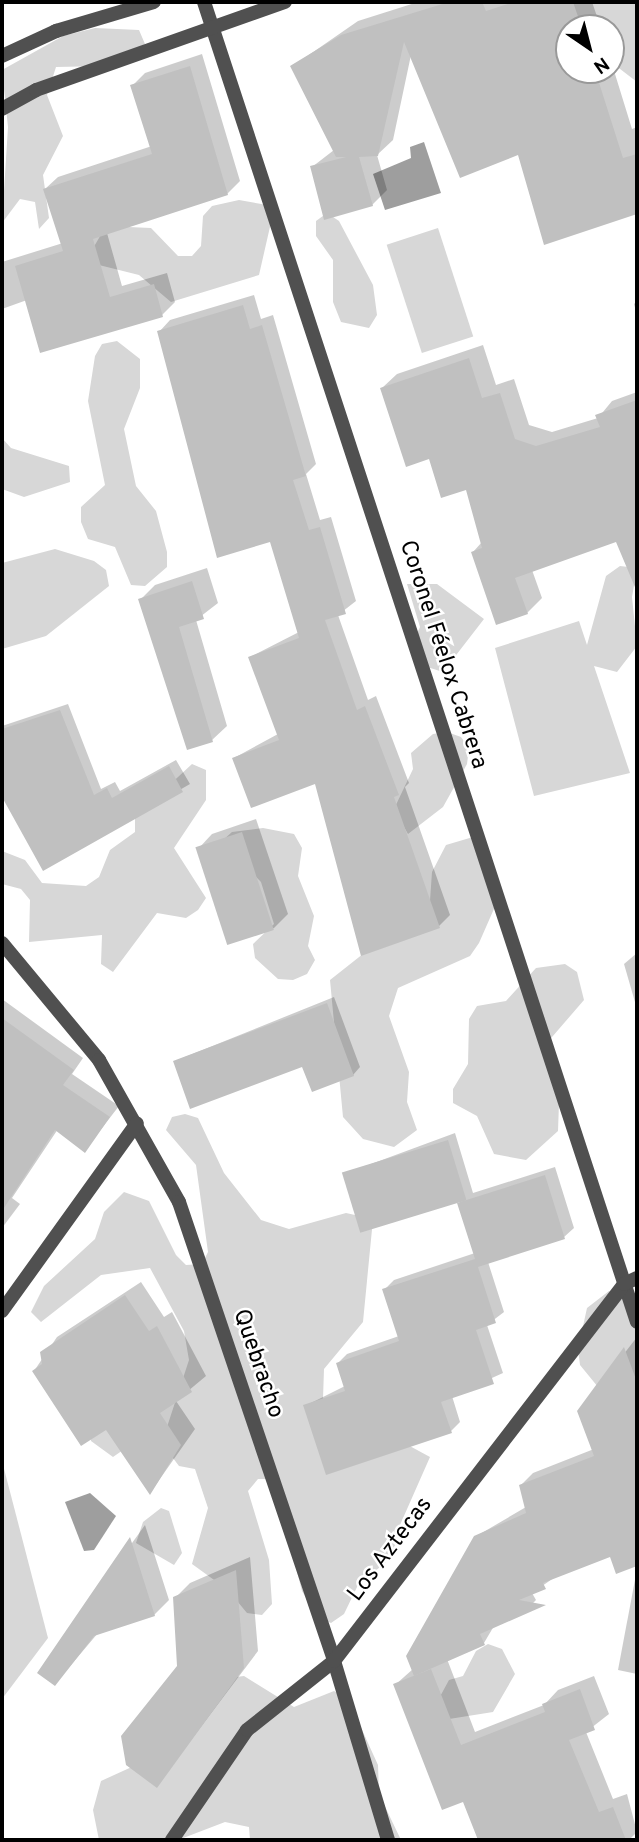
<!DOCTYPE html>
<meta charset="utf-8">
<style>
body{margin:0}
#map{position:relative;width:639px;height:1842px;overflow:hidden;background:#fff;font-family:Overpass,sans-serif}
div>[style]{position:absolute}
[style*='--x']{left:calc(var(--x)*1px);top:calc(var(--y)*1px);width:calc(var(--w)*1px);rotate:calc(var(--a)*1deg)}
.green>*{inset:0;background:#d7d7d7;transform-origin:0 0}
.water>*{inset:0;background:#9e9e9e}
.shadow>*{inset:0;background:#0003}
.building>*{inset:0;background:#c0c0c0;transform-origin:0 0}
.street>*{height:14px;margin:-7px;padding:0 7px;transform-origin:7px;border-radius:7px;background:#505050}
span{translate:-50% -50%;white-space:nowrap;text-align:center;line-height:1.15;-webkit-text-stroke:5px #fff;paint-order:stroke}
.street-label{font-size:23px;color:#000}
.frame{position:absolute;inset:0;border:4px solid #000;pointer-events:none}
.north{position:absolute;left:555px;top:14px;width:70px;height:70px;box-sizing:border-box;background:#fff;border:2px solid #999;border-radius:50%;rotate:145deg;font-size:19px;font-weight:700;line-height:28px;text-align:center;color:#000}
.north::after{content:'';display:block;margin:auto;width:24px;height:32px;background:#000;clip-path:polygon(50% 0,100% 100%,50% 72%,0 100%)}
</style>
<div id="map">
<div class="green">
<i style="clip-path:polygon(548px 2px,637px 2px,637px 82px,611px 62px,611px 28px,590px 28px)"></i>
<i style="clip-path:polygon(95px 28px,139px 30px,145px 44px,104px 66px,56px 67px,47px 95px,63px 136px,43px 175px,49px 218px,39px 229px,35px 202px,20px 199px,2px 223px,8px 127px,2px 70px,63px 36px)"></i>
<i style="clip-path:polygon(239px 200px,267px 205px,272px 218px,259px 275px,171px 302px,139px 275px,95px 264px,92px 250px,106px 226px,151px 228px,178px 256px,192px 256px,201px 246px,203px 216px,212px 206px)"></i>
<i style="clip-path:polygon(327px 213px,339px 221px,373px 285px,377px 315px,369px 328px,341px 322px,333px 302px,333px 260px,316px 236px,316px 221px)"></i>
<i style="left:438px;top:228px;width:114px;height:54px;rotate:72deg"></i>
<i style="clip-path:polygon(117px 341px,140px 359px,140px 388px,124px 429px,136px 486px,156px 511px,167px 552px,167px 567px,145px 586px,131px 585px,115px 547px,88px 539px,81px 522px,81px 507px,105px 485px,88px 401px,95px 356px,102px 344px)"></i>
<i style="clip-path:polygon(2px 438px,11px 448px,69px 466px,70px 482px,24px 497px,2px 489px)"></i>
<i style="clip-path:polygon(55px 549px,94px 561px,106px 570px,109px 586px,46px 636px,2px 649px,2px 563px)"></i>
<i style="clip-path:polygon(620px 566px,637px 568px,632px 597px,637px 646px,617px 672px,594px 666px,630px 773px,534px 796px,495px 648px,579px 621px,587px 645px,606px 576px)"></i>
<i style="clip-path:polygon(407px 584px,437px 584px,484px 619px,443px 672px,424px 666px,414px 640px,420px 627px)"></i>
<i style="clip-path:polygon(447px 732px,461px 737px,469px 748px,467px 764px,443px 807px,408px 834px,394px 809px,413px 769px,411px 753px,433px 734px)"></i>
<i style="clip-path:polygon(192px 764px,206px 770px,206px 800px,174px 848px,206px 898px,198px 910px,186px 918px,157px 913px,113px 972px,101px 964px,102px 935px,29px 942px,30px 900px,21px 889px,2px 884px,2px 851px,25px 860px,42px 883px,86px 886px,99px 877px,110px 850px,135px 832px,135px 817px)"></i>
<i style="clip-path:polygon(263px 828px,294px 834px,302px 848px,298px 876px,314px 916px,308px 946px,315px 960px,307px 974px,293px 980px,278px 979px,255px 958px,253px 944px,274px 924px,261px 882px,222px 841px,232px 832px)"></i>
<i style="clip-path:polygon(473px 837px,497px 902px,479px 943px,470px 956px,398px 988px,389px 1016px,409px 1072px,407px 1102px,417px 1130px,394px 1147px,363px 1139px,343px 1117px,330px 980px,430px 901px,432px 872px,446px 845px)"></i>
<i style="clip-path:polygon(565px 964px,577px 972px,584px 1000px,546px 1044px,559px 1103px,558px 1131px,526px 1160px,494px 1154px,477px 1116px,453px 1103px,453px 1089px,468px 1064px,469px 1019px,477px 1006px,506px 1001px,536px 968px)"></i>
<i style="clip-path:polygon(185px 1114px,198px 1118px,224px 1173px,261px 1220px,289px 1229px,346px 1213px,373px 1219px,363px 1322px,324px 1369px,323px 1399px,430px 1457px,400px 1525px,396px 1554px,358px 1585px,344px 1614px,331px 1623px,317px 1617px,302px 1591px,273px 1479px,258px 1479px,248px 1491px,269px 1560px,272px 1604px,262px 1615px,247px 1613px,228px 1590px,192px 1564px,208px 1508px,195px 1469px,179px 1466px,170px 1454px,167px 1427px,189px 1360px,184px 1331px,150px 1268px,101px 1275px,41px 1322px,31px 1312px,44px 1286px,95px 1239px,104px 1212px,124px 1192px,149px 1201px,176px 1255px,186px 1265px,202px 1264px,208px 1252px,196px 1165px,166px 1130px,172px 1117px)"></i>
<i style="clip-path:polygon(609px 1291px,622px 1295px,637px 1322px,637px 1520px,598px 1387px,580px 1365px,578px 1349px,587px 1308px)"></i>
<i style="clip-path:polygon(98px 1415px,126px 1448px,113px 1457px,91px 1441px,89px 1427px)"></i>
<i style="clip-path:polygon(2px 1461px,48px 1638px,2px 1699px)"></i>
<i style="clip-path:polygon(161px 1508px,169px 1511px,182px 1553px,174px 1565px,136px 1543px,143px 1522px)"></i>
<i style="clip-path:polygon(488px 1644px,502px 1649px,515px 1674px,493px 1712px,449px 1719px,436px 1704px,449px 1680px,463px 1676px,476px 1651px)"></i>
<i style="clip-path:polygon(244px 1676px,294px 1707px,334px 1691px,348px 1699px,378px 1765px,379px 1794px,401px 1840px,250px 1840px,249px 1827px,225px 1822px,178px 1840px,99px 1840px,93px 1810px,101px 1781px,147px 1760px,228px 1678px)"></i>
</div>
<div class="water">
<i style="clip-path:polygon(424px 142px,441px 193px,385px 210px,373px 174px,411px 158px,410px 147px)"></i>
<i style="clip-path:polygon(90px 1493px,116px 1516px,94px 1550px,84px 1551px,65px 1502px)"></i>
</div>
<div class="shadow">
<i style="clip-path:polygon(418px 2px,592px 2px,601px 28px,569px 28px,569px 70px,611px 70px,611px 61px,632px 129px,637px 127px,637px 213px,545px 242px,519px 153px,411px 55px,393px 140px,377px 155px,387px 190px,372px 205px,312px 167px,334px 150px,293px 66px,358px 21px)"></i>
<i style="clip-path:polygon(202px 54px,240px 181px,227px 194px,107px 233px,122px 286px,167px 273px,175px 302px,162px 315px,27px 300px,2px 309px,2px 262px,63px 243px,45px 189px,58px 177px,152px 146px,132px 86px,145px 73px)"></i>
<i style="clip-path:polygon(254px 295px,261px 319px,273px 315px,316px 464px,306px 474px,320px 520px,331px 517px,356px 601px,338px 615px,368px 700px,376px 696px,409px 783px,405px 787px,450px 915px,439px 926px,316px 782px,234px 758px,278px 734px,250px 657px,299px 632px,271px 540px,159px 332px,170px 320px)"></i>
<i style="clip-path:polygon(637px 301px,637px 315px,634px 304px)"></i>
<i style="clip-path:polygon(483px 345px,496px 385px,514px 379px,529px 425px,552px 432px,598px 418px,612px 401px,637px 392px,637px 551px,624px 557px,617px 540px,532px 570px,542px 598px,527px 613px,473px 552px,482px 542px,467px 488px,430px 457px,382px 388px,397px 374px)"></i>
<i style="clip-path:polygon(207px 568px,218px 603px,196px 620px,227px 726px,212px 740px,140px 600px,155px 585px)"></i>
<i style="clip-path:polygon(68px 704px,101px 789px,115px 782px,120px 791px,176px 760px,190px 784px,44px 868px,2px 794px,2px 726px)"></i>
<i style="clip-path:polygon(256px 819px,288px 914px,274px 928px,229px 943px,198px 849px,212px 834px)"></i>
<i style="clip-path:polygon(637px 953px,637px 1009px,624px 964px)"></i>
<i style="clip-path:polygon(334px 997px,360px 1067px,353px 1075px,303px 1064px,175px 1061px)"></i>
<i style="clip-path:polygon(2px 999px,83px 1058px,72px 1074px,119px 1106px,85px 1150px,58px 1129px,12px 1198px,20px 1204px,2px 1228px)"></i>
<i style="clip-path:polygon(455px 1133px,473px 1193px,555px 1167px,574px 1228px,564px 1237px,488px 1262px,504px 1312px,487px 1325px,503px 1373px,452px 1396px,460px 1422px,451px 1431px,305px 1406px,345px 1386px,338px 1363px,347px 1354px,399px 1336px,384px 1290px,394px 1280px,475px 1253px,459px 1203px,464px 1199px,344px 1174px)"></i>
<i style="clip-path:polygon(141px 1282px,164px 1317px,172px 1312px,206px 1376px,176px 1401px,195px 1429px,150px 1493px,107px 1427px,34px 1371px,57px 1337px)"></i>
<i style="clip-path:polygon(637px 1337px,637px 1564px,617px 1571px,611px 1554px,558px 1575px,532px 1593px,536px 1600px,523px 1613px,494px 1626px,484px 1643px,447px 1659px,475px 1732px,544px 1705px,558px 1690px,594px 1676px,609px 1714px,586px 1732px,613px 1799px,627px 1794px,637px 1832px,629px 1840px,480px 1840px,464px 1799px,395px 1685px,413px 1669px,475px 1537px,526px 1507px,521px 1485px,533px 1473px,594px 1449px,579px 1412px)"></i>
<i style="clip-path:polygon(145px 1525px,169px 1600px,154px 1615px,98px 1633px,55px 1684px,39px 1672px)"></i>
<i style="clip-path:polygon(250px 1557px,258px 1651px,157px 1785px,179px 1666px,175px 1598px,190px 1583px)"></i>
<i style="clip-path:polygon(637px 1569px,637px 1674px,618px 1670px)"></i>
</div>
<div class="building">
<i style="clip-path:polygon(449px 2px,482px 2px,486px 11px,514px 2px,573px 2px,582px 28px,569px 28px,569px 70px,595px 70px,623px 158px,637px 154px,637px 214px,544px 245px,518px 155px,460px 178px,404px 42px,378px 156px,359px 157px,373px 206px,324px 220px,310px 166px,346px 157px,336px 157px,290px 66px,341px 35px)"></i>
<i style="clip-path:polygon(190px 66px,228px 195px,93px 239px,110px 297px,154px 284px,163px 317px,40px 353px,15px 266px,63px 251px,43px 189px,152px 154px,130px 85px)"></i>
<i style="clip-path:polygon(243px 305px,250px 329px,262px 325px,306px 476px,293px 480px,309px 530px,320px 527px,346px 614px,325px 620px,357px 710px,365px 706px,399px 795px,394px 797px,440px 928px,361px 956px,315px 784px,251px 808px,232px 758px,279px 740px,248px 657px,299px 638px,270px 542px,217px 558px,157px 331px)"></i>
<i style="clip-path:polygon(469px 358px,482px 398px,500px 393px,515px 439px,536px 446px,600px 427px,595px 415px,637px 400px,637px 592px,616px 542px,515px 578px,528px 614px,496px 625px,471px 552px,482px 548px,466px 490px,441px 498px,429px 459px,406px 467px,380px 388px)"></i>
<i style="clip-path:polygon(192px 581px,204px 619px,179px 627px,213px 742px,187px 750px,138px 599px)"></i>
<i style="clip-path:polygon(60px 710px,94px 795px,107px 788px,112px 798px,169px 766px,183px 792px,43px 871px,2px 797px,2px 729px)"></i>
<i style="left:242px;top:832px;width:103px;height:49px;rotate:72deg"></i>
<i style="clip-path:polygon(327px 1003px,354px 1076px,312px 1092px,302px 1067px,190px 1109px,173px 1061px)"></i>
<i style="clip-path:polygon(2px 1018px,74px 1070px,63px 1085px,110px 1117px,85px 1153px,55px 1130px,2px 1211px)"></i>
<i style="left:448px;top:1140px;width:63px;height:111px;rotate:73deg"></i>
<i style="clip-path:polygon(545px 1175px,565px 1239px,478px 1267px,496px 1323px,476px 1330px,494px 1384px,441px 1402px,452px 1433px,326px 1475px,303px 1405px,345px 1391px,336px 1363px,399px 1341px,382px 1289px,475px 1259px,457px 1203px)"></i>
<i style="clip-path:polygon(125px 1295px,149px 1331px,157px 1326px,192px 1392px,160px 1413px,181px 1445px,150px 1495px,106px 1430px,81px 1446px,32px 1371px,42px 1364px,40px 1352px)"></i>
<i style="clip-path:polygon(624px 1347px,637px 1382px,637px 1566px,616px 1574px,610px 1557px,543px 1583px,546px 1589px,519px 1600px,546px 1605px,480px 1634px,485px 1645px,414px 1676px,406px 1656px,474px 1536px,526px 1513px,519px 1485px,594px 1456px,577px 1411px)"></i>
<i style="clip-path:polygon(130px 1537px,155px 1616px,94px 1636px,55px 1686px,37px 1673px)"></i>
<i style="clip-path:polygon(236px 1570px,244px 1668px,157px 1788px,126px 1765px,121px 1736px,177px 1666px,173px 1597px)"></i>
<i style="clip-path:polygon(431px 1669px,461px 1745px,545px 1712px,542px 1704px,580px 1689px,595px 1730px,569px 1740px,599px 1812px,613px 1807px,626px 1840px,478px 1840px,463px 1802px,442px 1810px,393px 1684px)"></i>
</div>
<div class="street">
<i style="--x:204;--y:2;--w:1389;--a:71.84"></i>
<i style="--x:2;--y:56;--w:60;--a:-24.8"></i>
<i style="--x:56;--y:31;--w:102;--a:-16.5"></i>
<i style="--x:2;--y:109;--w:39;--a:-29"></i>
<i style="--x:36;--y:90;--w:264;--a:-19.5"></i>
<i style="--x:2;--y:943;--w:152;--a:50.3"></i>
<i style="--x:99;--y:1060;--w:163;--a:60.6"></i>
<i style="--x:179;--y:1202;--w:484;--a:71.3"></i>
<i style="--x:334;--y:1661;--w:187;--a:73.2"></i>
<i style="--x:2;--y:1311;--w:231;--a:-54.3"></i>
<i style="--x:172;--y:1840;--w:133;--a:-55.7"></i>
<i style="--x:247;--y:1730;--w:111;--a:-38.4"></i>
<i style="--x:334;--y:1661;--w:476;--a:-52.4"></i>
<i style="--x:624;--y:1284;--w:14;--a:-25"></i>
</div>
<div class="street-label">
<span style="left:442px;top:655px;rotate:72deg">Coronel Féelox Cabrera</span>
<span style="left:257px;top:1364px;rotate:71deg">Quebracho</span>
<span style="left:391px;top:1550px;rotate:-53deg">Los Aztecas</span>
</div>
<div class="frame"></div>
<div class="north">N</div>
</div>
